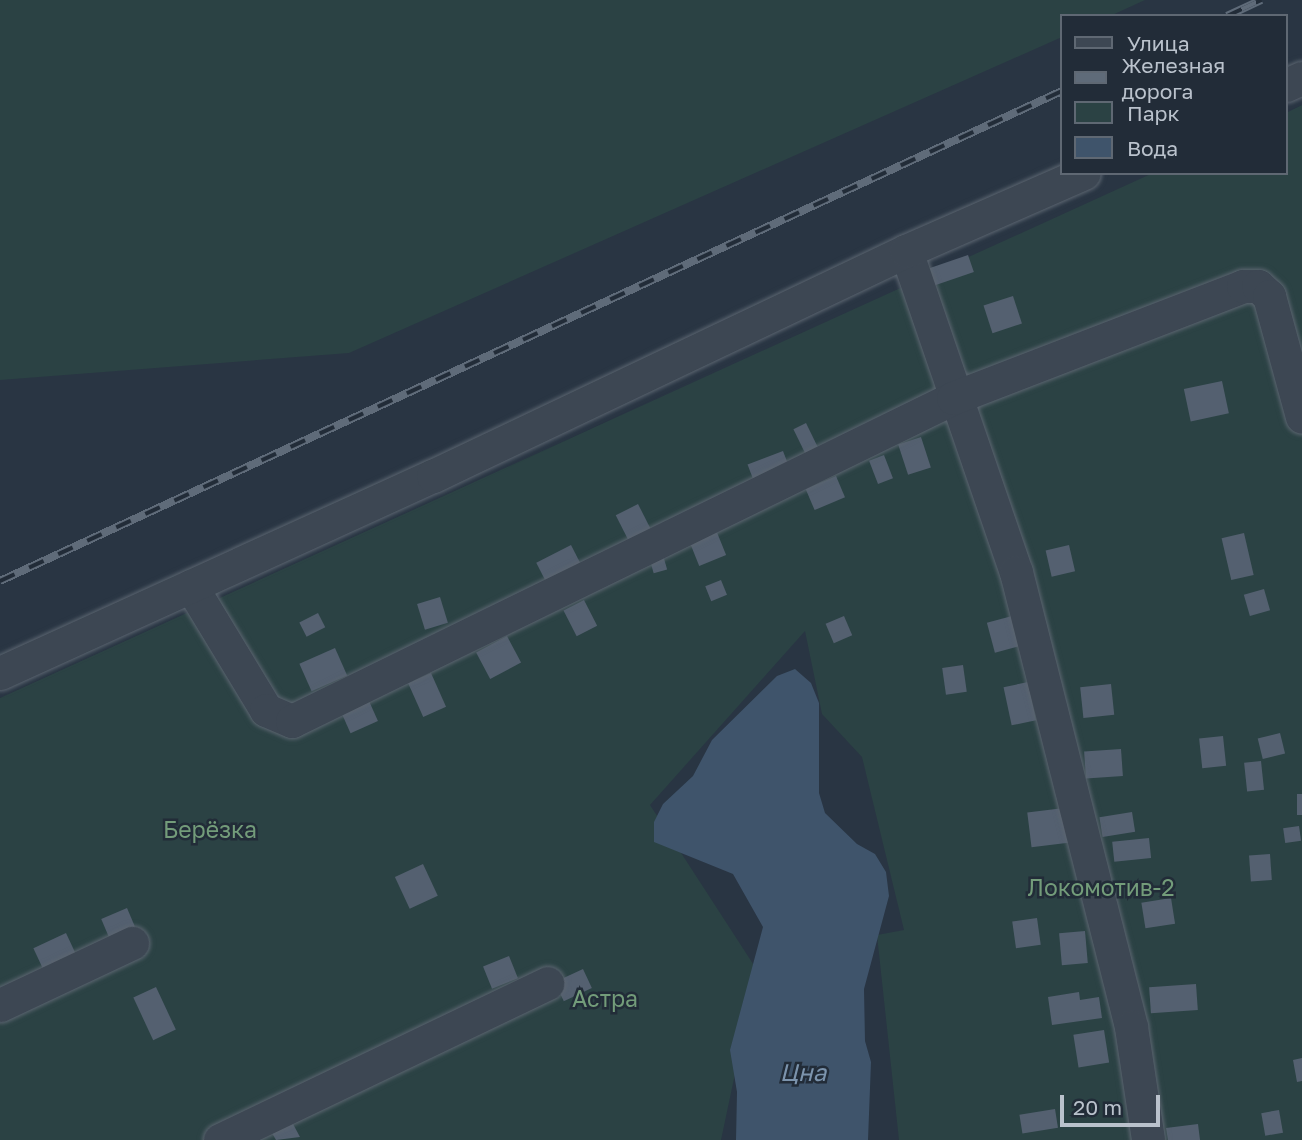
<!DOCTYPE html>
<meta charset="utf-8">
<style>
body{margin:0}
#map{position:relative;width:1302px;height:1140px;overflow:hidden;background:#293543;font-family:"Golos Text",sans-serif}
div>[style]{position:absolute}
[style*='--x']{left:calc(var(--x)*1px);top:calc(var(--y)*1px);width:calc(var(--w)*1px);rotate:calc(var(--a)*1deg)}
.green>*{inset:0;background:#2b4244}
.water>*{inset:0;background:#3f546b}
.building>*{inset:0;background:#546070;transform-origin:0 0}
.roads{filter:drop-shadow(0 0 2px #5b6570) drop-shadow(0 0 2px #5b6570)}
.minor>*{height:33px;margin:-16.5px;padding:0 16.5px;transform-origin:16.5px;border-radius:16.5px;background:#3d4753}
.rail>*{height:8px;margin-top:-4px;transform-origin:0;background:repeating-linear-gradient(90deg,#222c38 0 16px,#5f6b79 0 32px);box-sizing:border-box;border-block:2px solid #5f6b79}
span{translate:-50% -50%;white-space:nowrap;text-align:center;line-height:1.15;-webkit-text-stroke:5px #222c38;paint-order:stroke}
.park-label{font-size:23px;color:#739c7a}
.water-label{font-size:24px;color:#7c94ad;font-style:italic}
.legend{position:absolute;left:1060px;top:14px;width:228px;height:161px;box-sizing:border-box;background:#222c38;border:2px solid #5f6873;margin:0;padding:9px 12px;list-style:none;font-size:21px;color:#bac2cc}
.legend li{display:flex;align-items:center;gap:14px;height:35px}
.legend b{width:35px;border:2px solid #5f6873}
.scale{position:absolute;left:1060px;top:1095px;width:100px;height:32px;box-sizing:border-box;border:4px solid #bac2cc;border-top:0;padding-left:9px;font-size:21px;line-height:24px;white-space:nowrap;color:#bac2cc;-webkit-text-stroke:5px #222c38;paint-order:stroke}
</style>
<div id="map">
<div class="green">
<i style="clip-path:polygon(0 0,1145px 0,1110px 16px,1062px 16px,1062px 37px,349px 353px,0 380px)"></i>
<i style="clip-path:polygon(1302px 105px,1302px 1140px,899px 1140px,877px 935px,904px 930px,862px 757px,822px 714px,805px 631px,650px 805px,757px 970px,721px 1140px,0 1140px,0 698px,1153px 173px,1286px 173px,1286px 113px)"></i>
</div>
<div class="water">
<i style="clip-path:polygon(795px 669px,811px 683px,819px 703px,819px 793px,825px 813px,857px 844px,875px 854px,886px 872px,889px 896px,864px 989px,865px 1041px,871px 1062px,868px 1140px,736px 1140px,737px 1092px,730px 1050px,763px 927px,733px 874px,654px 842px,654px 822px,663px 804px,693px 776px,712px 740px,777px 676px)"></i>
</div>
<div class="building">
<i style="left:968px;top:255px;width:18px;height:44px;rotate:71deg"></i>
<i style="left:1013px;top:296px;width:29px;height:31px;rotate:72deg"></i>
<i style="left:1222px;top:381px;width:33px;height:39px;rotate:78deg"></i>
<i style="left:806px;top:423px;width:34px;height:14px;rotate:64deg"></i>
<i style="left:921px;top:437px;width:32px;height:24px;rotate:72deg"></i>
<i style="left:783px;top:451px;width:19px;height:38px;rotate:69deg"></i>
<i style="left:884px;top:455px;width:25px;height:16px;rotate:69deg"></i>
<i style="left:836px;top:476px;width:23px;height:33px;rotate:67deg"></i>
<i style="left:638px;top:504px;width:33px;height:25px;rotate:63deg"></i>
<i style="left:716px;top:530px;width:27px;height:29px;rotate:68deg"></i>
<i style="left:1244px;top:533px;width:43px;height:23px;rotate:77deg"></i>
<i style="left:571px;top:545px;width:22px;height:39px;rotate:63deg"></i>
<i style="left:1069px;top:545px;width:27px;height:24px;rotate:77deg"></i>
<i style="left:663px;top:555px;width:15px;height:14px;rotate:74deg"></i>
<i style="left:721px;top:580px;width:16px;height:17px;rotate:68deg"></i>
<i style="left:1264px;top:589px;width:22px;height:21px;rotate:74deg"></i>
<i style="left:440px;top:597px;width:27px;height:24px;rotate:73deg"></i>
<i style="left:584px;top:600px;width:29px;height:23px;rotate:63deg"></i>
<i style="left:318px;top:613px;width:16px;height:21px;rotate:63deg"></i>
<i style="left:844px;top:616px;width:21px;height:20px;rotate:67deg"></i>
<i style="left:1012px;top:616px;width:31px;height:26px;rotate:75deg"></i>
<i style="left:507px;top:636px;width:30px;height:35px;rotate:62deg"></i>
<i style="left:335px;top:648px;width:30px;height:39px;rotate:66deg"></i>
<i style="left:963px;top:665px;width:27px;height:21px;rotate:82deg"></i>
<i style="left:431px;top:673px;width:37px;height:25px;rotate:66deg"></i>
<i style="left:1028px;top:682px;width:39px;height:25px;rotate:78deg"></i>
<i style="left:1111px;top:684px;width:31px;height:31px;rotate:84deg"></i>
<i style="left:369px;top:701px;width:22px;height:30px;rotate:66deg"></i>
<i style="left:1280px;top:733px;width:21px;height:23px;rotate:76deg"></i>
<i style="left:1223px;top:736px;width:30px;height:24px;rotate:84deg"></i>
<i style="left:1121px;top:749px;width:27px;height:37px;rotate:86deg"></i>
<i style="left:1261px;top:761px;width:29px;height:17px;rotate:84deg"></i>
<i style="left:1297px;top:794px;width:5px;height:21px"></i>
<i style="left:1064px;top:808px;width:35px;height:37px;rotate:83deg"></i>
<i style="left:1132px;top:812px;width:20px;height:33px;rotate:81deg"></i>
<i style="left:1299px;top:826px;width:15px;height:16px;rotate:82deg"></i>
<i style="left:1149px;top:838px;width:20px;height:37px;rotate:84deg"></i>
<i style="left:1270px;top:854px;width:26px;height:21px;rotate:86deg"></i>
<i style="left:423px;top:864px;width:35px;height:31px;rotate:65deg"></i>
<i style="left:1171px;top:898px;width:26px;height:30px;rotate:81deg"></i>
<i style="left:127px;top:908px;width:25px;height:28px;rotate:67deg"></i>
<i style="left:1037px;top:918px;width:27px;height:25px;rotate:82deg"></i>
<i style="left:1085px;top:931px;width:32px;height:26px;rotate:85deg"></i>
<i style="left:66px;top:933px;width:29px;height:36px;rotate:65deg"></i>
<i style="left:509px;top:956px;width:24px;height:28px;rotate:68deg"></i>
<i style="left:583px;top:969px;width:21px;height:31px;rotate:65deg"></i>
<i style="left:1196px;top:984px;width:26px;height:47px;rotate:86deg"></i>
<i style="left:156px;top:987px;width:47px;height:25px;rotate:65deg"></i>
<i style="clip-path:polygon(1079px 992px,1080px 1000px,1099px 997px,1102px 1018px,1052px 1025px,1048px 997px)"></i>
<i style="left:1104px;top:1030px;width:33px;height:31px;rotate:81deg"></i>
<i style="clip-path:polygon(1302px 1058px,1302px 1081px,1297px 1082px,1293px 1060px)"></i>
<i style="clip-path:polygon(285px 1109px,300px 1137px,276px 1140px,265px 1121px)"></i>
<i style="left:1055px;top:1109px;width:19px;height:36px;rotate:81deg"></i>
<i style="left:1279px;top:1110px;width:23px;height:18px;rotate:80deg"></i>
<i style="clip-path:polygon(1198px 1124px,1200px 1140px,1168px 1140px,1166px 1128px)"></i>
</div>
<div class="roads">
<div class="minor">
<i style="--x:1286;--y:85;--w:17;--a:-24"></i>
<i style="--x:906;--y:251;--w:339;--a:71.1"></i>
<i style="--x:1016;--y:572;--w:469;--a:75.8"></i>
<i style="--x:1131;--y:1027;--w:114;--a:81.4"></i>
<i style="--x:191;--y:586;--w:145;--a:58.8"></i>
<i style="--x:266;--y:710;--w:28;--a:23"></i>
<i style="--x:292;--y:721;--w:736;--a:-26.04"></i>
<i style="--x:953;--y:398;--w:311;--a:-21.1"></i>
<i style="--x:1243;--y:286;--w:15;--a:0"></i>
<i style="--x:1258;--y:286;--w:15;--a:42"></i>
<i style="--x:1269;--y:296;--w:125;--a:74.7"></i>
<i style="--x:0;--y:673;--w:476;--a:-24.5"></i>
<i style="--x:433;--y:476;--w:524;--a:-25.44"></i>
<i style="--x:906;--y:251;--w:194;--a:-23.7"></i>
<i style="--x:0;--y:1005;--w:146;--a:-25.2"></i>
<i style="--x:220;--y:1140;--w:363;--a:-25.6"></i>
</div>
</div>
<div class="rail">
<i style="--x:1227;--y:16;--w:38;--a:-25"></i>
<i style="--x:0;--y:581;--w:1170;--a:-24.77"></i>
</div>
<div class="park-label">
<span style="left:210px;top:829px">Берёзка</span>
<span style="left:1101px;top:887px">Локомотив-2</span>
<span style="left:605px;top:998px">Астра</span>
</div>
<div class="water-label">
<span style="left:803px;top:1072px">Цна</span>
</div>
<ul class="legend">
<li><b style="height:9px;background:#3d4753"></b>Улица</li>
<li><b style="height:9px;background:#5f6b79"></b>Железная дорога</li>
<li><b style="height:19px;background:#2b4244"></b>Парк</li>
<li><b style="height:19px;background:#3f546b"></b>Вода</li>
</ul>
<div class="scale">20 m</div>
</div>
